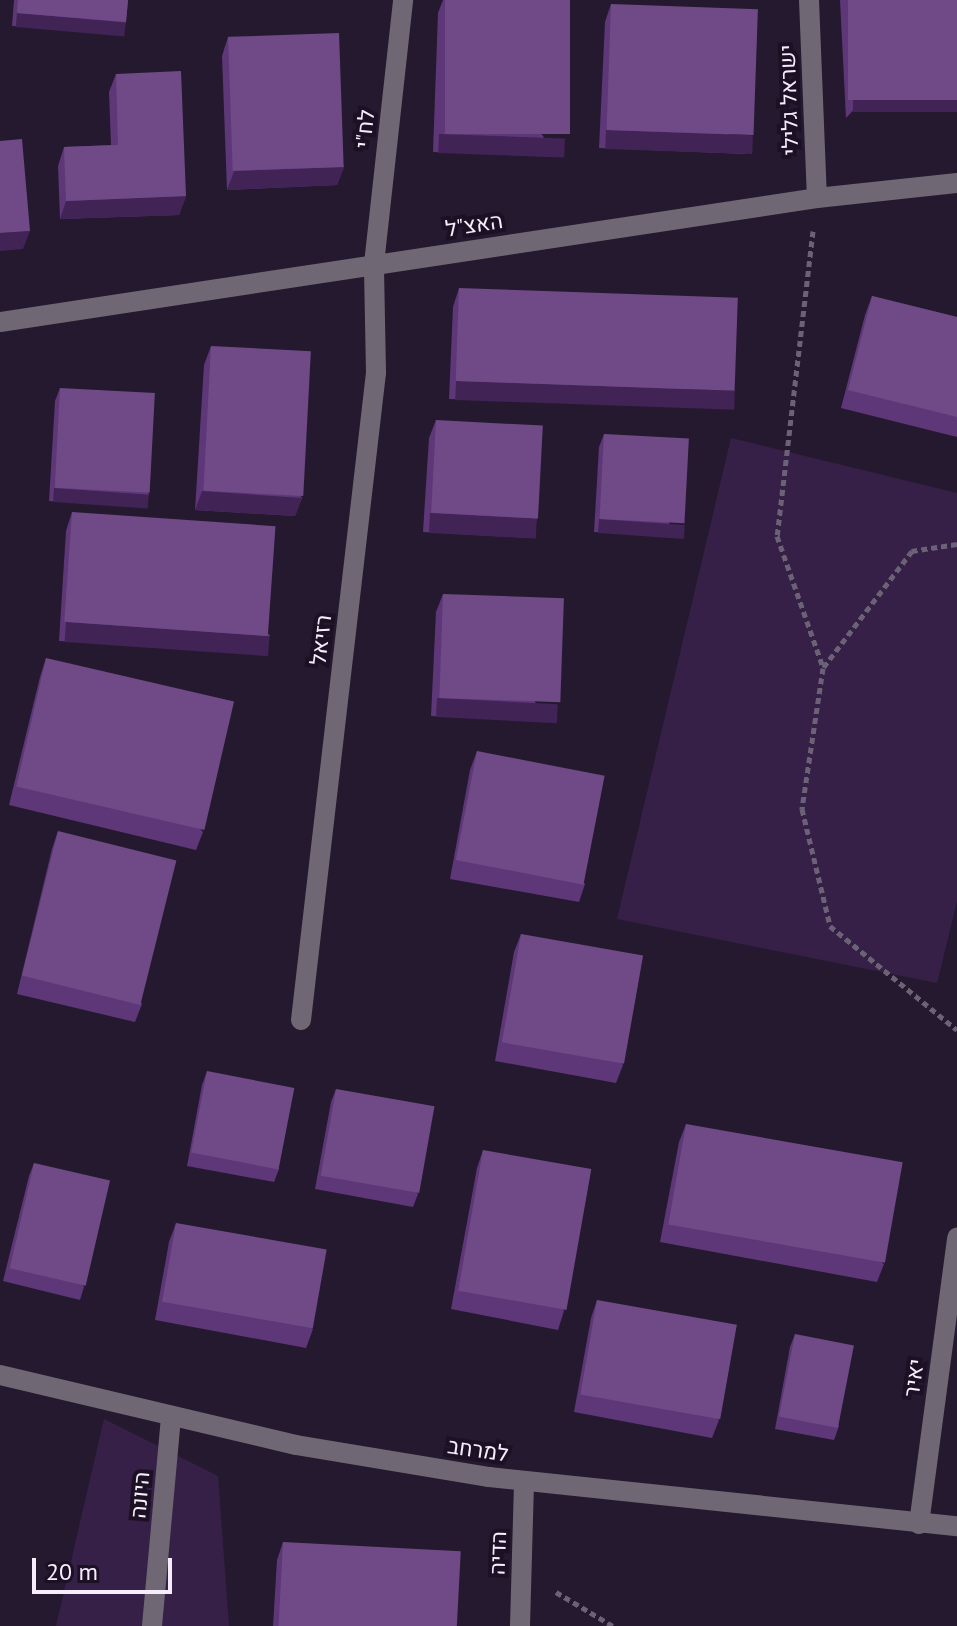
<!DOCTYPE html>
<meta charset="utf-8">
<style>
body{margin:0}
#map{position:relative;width:957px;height:1626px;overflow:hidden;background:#25192f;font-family:"PT Sans",Heebo,sans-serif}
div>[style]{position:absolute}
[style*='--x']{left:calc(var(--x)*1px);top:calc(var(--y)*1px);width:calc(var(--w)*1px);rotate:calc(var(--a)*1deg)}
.green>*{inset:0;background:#362047}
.path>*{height:5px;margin-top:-2.5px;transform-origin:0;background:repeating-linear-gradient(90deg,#6c6275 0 6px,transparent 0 10px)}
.minor>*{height:20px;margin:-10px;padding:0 10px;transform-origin:10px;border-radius:10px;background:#6f6874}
.wall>*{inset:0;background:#5e3779}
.shaded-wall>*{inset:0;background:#412355;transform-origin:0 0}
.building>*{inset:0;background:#6f4a87;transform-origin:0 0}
span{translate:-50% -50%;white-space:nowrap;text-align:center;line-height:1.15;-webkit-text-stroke:8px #1c1025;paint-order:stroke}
.street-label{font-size:22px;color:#f5edfc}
.scale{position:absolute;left:32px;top:1558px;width:140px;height:36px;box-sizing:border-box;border:4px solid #f5edfc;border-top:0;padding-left:10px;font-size:24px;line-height:28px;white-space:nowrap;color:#f5edfc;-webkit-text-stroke:6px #1c1025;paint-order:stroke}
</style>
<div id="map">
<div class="green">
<i style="clip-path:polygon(731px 438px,957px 493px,957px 902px,937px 983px,617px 919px)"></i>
<i style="clip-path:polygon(104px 1419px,218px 1476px,229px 1626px,56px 1626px)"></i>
</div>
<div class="path">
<i style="--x:813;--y:231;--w:307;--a:96.7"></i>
<i style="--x:777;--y:536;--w:139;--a:70.7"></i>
<i style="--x:957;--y:544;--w:46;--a:171.2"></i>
<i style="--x:912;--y:551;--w:147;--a:127.3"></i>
<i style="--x:823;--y:668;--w:143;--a:98.5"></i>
<i style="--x:802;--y:809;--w:120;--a:76.5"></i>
<i style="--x:830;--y:926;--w:164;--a:39.3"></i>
<i style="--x:556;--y:1592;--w:66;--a:30.8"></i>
</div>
<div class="minor">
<i style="--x:809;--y:0;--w:198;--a:87.7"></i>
<i style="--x:0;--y:322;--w:826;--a:-8.63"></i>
<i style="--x:817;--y:198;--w:141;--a:-6.1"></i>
<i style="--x:301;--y:1020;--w:651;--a:-83.39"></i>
<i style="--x:376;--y:373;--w:109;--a:-91.1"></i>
<i style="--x:374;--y:264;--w:266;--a:-83.7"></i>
<i style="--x:0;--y:1375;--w:304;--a:13.3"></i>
<i style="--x:296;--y:1445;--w:196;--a:9.4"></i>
<i style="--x:489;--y:1477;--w:471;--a:6"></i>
<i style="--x:919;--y:1524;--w:289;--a:-82.4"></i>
<i style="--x:152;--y:1626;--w:211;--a:-84.8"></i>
<i style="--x:520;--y:1626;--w:145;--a:-88.4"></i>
</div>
<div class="wall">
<i style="clip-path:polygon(14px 0,128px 0,126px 22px,121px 35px,12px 26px)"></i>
<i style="clip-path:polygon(443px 0,445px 0,558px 157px,433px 152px,438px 13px)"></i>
<i style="clip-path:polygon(840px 0,957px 0,846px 118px)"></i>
<i style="clip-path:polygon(611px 4px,746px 154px,599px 148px,605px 22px)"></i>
<i style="clip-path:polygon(228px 37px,344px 167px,337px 185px,227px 190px,222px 56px)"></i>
<i style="clip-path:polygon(116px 74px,186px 196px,179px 215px,60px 219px,58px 166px,64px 147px,111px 145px,109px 92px)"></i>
<i style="clip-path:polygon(459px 288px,728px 407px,449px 399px,453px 307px)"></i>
<i style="clip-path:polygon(872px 296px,957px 317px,957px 437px,841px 408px,865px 315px)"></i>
<i style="clip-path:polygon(211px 346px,302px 498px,295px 516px,195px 510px,204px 365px)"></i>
<i style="clip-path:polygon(60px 388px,149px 494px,144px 507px,49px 501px,55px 401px)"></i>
<i style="clip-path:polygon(436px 420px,537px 519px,530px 538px,423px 532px,429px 438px)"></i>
<i style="clip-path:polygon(604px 434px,680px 538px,594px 532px,599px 447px)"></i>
<i style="clip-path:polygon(72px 512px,270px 635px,263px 653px,59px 641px,66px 531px)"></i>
<i style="clip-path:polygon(443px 594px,552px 722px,431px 716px,436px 612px)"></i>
<i style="clip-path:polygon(46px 658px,203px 832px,196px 850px,9px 805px,40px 677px)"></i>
<i style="clip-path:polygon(477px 751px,585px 884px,579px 902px,450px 879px,470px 770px)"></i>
<i style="clip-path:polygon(58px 831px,142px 1004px,135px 1022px,17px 994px,52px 849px)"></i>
<i style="clip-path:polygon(521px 934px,623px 1065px,616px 1083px,495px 1061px,514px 952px)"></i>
<i style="clip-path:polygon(207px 1071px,279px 1169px,274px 1182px,187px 1166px,202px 1085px)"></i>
<i style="clip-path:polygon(336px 1089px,418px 1194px,413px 1207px,315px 1189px,331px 1102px)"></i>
<i style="clip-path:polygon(686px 1124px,884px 1264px,877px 1282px,660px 1242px,679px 1142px)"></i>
<i style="clip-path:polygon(483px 1150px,564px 1311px,558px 1330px,451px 1309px,477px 1168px)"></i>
<i style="clip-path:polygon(34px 1163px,84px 1287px,80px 1300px,3px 1281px,29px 1176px)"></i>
<i style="clip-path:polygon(176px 1223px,313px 1329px,306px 1348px,155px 1320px,169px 1242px)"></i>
<i style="clip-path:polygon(597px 1300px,719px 1420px,712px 1438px,574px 1412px,591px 1318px)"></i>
<i style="clip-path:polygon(795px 1334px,839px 1426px,834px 1440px,775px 1429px,790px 1347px)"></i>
<i style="clip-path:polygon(283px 1542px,457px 1626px,273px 1626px,277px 1560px)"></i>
</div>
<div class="shaded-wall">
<i style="left:17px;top:13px;width:109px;height:14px;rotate:5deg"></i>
<i style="left:957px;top:94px;width:18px;height:104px;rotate:90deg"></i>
<i style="left:606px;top:130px;width:147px;height:19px;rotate:2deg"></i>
<i style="left:439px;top:134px;width:126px;height:19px;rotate:2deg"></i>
<i style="clip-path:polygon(344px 167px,337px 185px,227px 190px,234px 171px)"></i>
<i style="clip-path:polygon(186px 196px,179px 215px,60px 219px,66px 201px)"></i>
<i style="clip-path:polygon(30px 231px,23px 249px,0 251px,0 233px)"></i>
<i style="left:456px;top:381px;width:279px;height:19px;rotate:2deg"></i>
<i style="left:54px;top:488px;width:95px;height:14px;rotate:4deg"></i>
<i style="clip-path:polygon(202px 491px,302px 498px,295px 516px,195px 510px)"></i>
<i style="left:430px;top:513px;width:107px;height:20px;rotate:3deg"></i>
<i style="left:599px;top:519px;width:86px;height:14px;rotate:4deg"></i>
<i style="left:66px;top:622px;width:204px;height:20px;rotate:4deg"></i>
<i style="left:437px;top:698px;width:121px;height:19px;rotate:3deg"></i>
</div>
<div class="building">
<i style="clip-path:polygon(18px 0,128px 0,126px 22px,17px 13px)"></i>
<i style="left:445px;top:0;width:125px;height:134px"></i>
<i style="left:848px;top:0;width:109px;height:100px"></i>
<i style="left:611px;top:4px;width:147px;height:126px;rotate:2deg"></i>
<i style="left:339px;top:33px;width:134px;height:111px;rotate:88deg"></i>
<i style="clip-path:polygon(181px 71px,186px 196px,66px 201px,64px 147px,118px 145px,116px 74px)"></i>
<i style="clip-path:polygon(22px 139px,30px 231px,0 233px,0 141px)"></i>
<i style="left:459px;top:288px;width:279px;height:93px;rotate:2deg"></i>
<i style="clip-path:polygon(872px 296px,957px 317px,957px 417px,848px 390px)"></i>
<i style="left:211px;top:346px;width:100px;height:145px;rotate:3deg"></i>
<i style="left:60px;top:388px;width:95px;height:100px;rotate:3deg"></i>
<i style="left:436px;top:420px;width:107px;height:93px;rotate:3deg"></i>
<i style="left:604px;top:434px;width:85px;height:85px;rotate:3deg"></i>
<i style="left:72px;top:512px;width:204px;height:110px;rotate:4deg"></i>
<i style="left:443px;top:594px;width:121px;height:104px;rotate:2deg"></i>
<i style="left:46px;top:658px;width:193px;height:132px;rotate:13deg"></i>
<i style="left:477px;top:751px;width:130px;height:111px;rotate:11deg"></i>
<i style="left:58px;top:831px;width:122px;height:149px;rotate:14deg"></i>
<i style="left:521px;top:934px;width:124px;height:110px;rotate:10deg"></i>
<i style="left:207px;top:1071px;width:89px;height:83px;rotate:11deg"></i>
<i style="left:336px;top:1089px;width:100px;height:88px;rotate:10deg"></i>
<i style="left:686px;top:1124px;width:220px;height:102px;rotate:10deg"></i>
<i style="left:483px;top:1150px;width:110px;height:143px;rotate:10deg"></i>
<i style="left:34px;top:1163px;width:78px;height:108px;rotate:13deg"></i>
<i style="left:176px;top:1223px;width:153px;height:80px;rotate:10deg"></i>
<i style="left:597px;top:1300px;width:142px;height:96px;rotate:10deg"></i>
<i style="left:795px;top:1334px;width:60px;height:84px;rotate:11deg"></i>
<i style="left:283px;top:1542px;width:178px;height:84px;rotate:3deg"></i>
</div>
<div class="street-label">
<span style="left:789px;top:100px;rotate:-92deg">ישראל גלילי</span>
<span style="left:365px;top:129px;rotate:-84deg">לח"י</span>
<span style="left:474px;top:225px;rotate:-9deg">האצ"ל</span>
<span style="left:321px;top:640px;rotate:-83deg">רזיאל</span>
<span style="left:914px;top:1378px;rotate:-82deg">יאיר</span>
<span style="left:478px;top:1450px;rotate:8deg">למרחב</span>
<span style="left:140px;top:1495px;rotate:-85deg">היונה</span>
<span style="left:498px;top:1553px;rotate:-88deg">הדיה</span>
</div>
<div class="scale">20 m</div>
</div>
